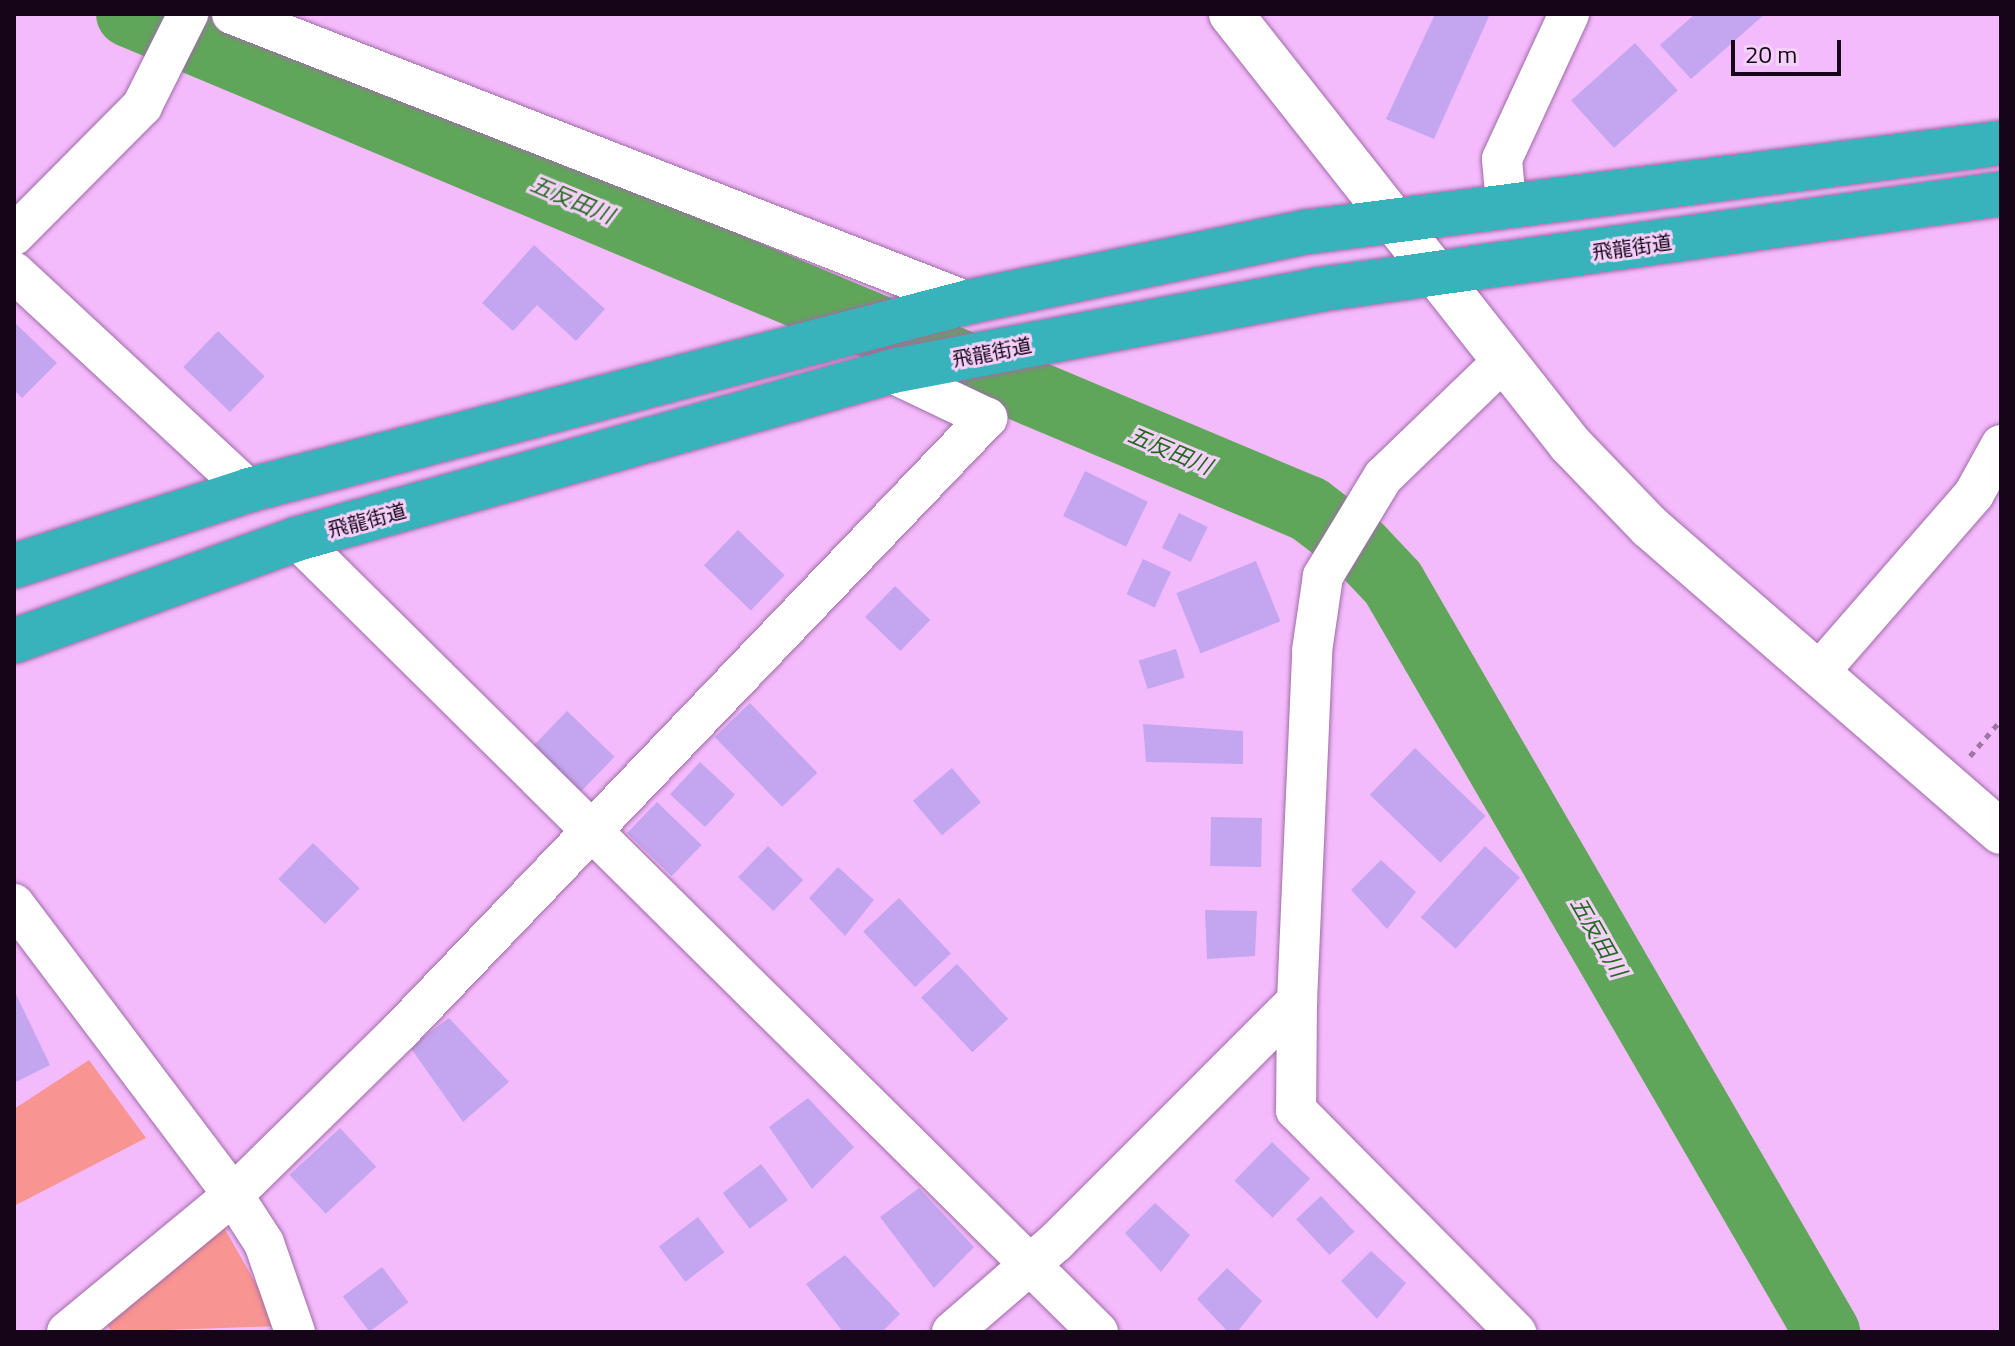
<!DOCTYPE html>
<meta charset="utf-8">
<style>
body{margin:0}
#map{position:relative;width:2015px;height:1346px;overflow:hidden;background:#f4bbfc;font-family:"Titillium Web","Noto Sans JP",sans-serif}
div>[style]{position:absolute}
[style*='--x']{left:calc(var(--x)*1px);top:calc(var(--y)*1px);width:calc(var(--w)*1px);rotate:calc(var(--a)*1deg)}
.green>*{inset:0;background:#f89491}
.river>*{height:66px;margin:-33px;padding:0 33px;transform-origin:33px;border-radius:33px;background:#60a65a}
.building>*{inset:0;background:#c3a6ef;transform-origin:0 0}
.path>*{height:5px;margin-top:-2.5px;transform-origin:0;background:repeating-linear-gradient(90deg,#9f75a5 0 6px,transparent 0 12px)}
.roads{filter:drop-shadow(0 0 2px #a06ca8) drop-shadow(0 0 2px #a06ca8)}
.street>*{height:40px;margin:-20px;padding:0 20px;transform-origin:20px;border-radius:20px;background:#fff}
.secondary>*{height:44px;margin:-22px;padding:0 22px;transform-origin:22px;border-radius:22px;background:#fff}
.highway>*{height:44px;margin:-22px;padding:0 22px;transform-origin:22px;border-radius:22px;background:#38b2bb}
span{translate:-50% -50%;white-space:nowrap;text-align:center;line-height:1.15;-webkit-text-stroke:6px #f4d1f9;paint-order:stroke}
.street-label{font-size:20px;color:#160419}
.water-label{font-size:22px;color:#22681e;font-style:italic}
.frame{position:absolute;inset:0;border:16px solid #160419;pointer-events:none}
.scale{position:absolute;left:1731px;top:40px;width:110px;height:36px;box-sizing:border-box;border:4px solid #160419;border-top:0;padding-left:10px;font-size:24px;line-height:28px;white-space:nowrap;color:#160419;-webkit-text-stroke:6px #f4d1f9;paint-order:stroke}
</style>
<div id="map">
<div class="green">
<i style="clip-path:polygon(89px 1060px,146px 1138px,14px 1206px,14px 1109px)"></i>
<i style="clip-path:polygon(223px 1226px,280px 1326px,111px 1332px,102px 1314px)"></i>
</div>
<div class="river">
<i style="--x:129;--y:14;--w:1280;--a:22.76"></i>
<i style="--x:1309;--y:509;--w:64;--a:37.4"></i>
<i style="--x:1360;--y:548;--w:48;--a:46.7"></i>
<i style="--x:1393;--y:583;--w:866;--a:59.91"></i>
</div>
<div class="building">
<i style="clip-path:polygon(1435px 14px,1490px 14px,1434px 139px,1386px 119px)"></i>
<i style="clip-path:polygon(1695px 14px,1765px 14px,1691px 79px,1660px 45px)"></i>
<i style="left:1635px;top:43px;width:64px;height:86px;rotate:48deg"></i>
<i style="clip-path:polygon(534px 245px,605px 309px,576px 341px,537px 305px,513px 331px,482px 303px)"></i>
<i style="clip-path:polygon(14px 322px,57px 363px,22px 398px,14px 390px)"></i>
<i style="left:218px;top:331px;width:65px;height:50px;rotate:44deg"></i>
<i style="left:1085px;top:471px;width:70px;height:50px;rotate:26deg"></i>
<i style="left:1179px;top:513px;width:32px;height:39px;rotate:26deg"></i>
<i style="left:738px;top:530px;width:65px;height:49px;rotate:44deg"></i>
<i style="left:1143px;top:559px;width:31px;height:39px;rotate:25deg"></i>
<i style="left:1256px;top:561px;width:65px;height:86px;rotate:68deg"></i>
<i style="left:895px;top:586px;width:49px;height:43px;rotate:44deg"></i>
<i style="left:1176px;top:649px;width:30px;height:39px;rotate:73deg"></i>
<i style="left:750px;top:703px;width:97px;height:49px;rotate:46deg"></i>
<i style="left:567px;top:711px;width:66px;height:51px;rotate:44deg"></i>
<i style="clip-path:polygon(1143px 724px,1243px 731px,1243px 764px,1146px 762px)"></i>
<i style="left:1415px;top:748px;width:98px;height:65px;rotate:44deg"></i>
<i style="left:700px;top:762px;width:48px;height:44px;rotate:43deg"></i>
<i style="left:952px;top:768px;width:45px;height:51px;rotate:50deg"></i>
<i style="left:657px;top:802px;width:62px;height:43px;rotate:44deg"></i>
<i style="left:1211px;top:817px;width:51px;height:49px;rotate:1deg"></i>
<i style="left:313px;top:843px;width:65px;height:50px;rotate:44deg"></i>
<i style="left:768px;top:846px;width:49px;height:43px;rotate:44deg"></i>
<i style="left:1485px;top:846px;width:47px;height:96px;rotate:42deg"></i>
<i style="clip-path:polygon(1381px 860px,1416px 892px,1387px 929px,1351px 890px)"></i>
<i style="clip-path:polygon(838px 867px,874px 900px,845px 936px,809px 898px)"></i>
<i style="left:899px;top:898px;width:76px;height:49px;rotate:47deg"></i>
<i style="clip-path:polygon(1205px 910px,1257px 911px,1255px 956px,1207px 959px)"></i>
<i style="left:957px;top:964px;width:75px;height:49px;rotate:47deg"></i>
<i style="clip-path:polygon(14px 990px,50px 1065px,14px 1083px)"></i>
<i style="clip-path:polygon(449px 1018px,509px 1082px,463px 1122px,410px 1047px)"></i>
<i style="clip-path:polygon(808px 1098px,854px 1147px,812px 1189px,769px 1127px)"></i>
<i style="left:340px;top:1128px;width:53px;height:69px;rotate:47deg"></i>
<i style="left:1272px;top:1142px;width:53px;height:54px;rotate:44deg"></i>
<i style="left:761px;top:1164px;width:45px;height:48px;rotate:53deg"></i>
<i style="clip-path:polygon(919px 1188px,974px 1247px,934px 1288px,880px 1217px)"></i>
<i style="left:1321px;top:1196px;width:49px;height:34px;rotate:47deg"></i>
<i style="clip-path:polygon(1155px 1203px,1190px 1235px,1161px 1272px,1125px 1233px)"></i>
<i style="left:698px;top:1217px;width:44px;height:49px;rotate:53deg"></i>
<i style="clip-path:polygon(1371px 1251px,1406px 1283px,1377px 1319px,1341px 1281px)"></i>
<i style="clip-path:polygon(845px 1255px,900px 1314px,882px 1332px,843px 1332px,806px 1284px)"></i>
<i style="left:382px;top:1267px;width:44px;height:49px;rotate:53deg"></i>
<i style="clip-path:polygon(1227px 1268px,1262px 1301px,1237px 1332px,1228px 1332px,1197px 1299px)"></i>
</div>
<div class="path">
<i style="--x:1970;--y:756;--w:48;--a:-49.3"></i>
</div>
<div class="roads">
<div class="street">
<i style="--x:232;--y:14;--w:790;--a:21.37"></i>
<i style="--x:1506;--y:204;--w:45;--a:-95.1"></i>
<i style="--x:1502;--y:159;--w:160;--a:-65.2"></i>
<i style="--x:14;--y:235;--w:182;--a:-45.2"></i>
<i style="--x:142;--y:106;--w:103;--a:-63.4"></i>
<i style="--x:14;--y:272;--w:321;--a:42.9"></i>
<i style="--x:297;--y:539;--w:1127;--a:44.71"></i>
<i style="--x:1818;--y:673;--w:237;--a:-48.9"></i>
<i style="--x:1974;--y:494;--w:56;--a:-61.1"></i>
<i style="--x:14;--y:904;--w:364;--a:53"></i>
<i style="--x:233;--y:1195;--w:57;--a:57.1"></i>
<i style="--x:264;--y:1243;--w:94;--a:70.8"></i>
<i style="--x:1297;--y:1001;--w:109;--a:90.5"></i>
<i style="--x:1296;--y:1110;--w:313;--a:45.3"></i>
<i style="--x:67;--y:1332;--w:215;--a:-39.5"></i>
<i style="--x:233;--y:1195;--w:234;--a:-44.5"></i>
<i style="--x:400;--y:1031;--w:849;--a:-46.24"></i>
<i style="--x:987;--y:418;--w:107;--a:-154.6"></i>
<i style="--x:952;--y:1332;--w:138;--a:-40.9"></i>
<i style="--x:1056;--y:1242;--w:341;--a:-45"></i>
<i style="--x:1297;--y:1001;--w:350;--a:-87.5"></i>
<i style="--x:1312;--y:651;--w:76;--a:-81.7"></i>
<i style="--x:1323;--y:576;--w:116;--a:-58.8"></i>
<i style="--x:1383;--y:477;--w:164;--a:-44"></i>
</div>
<div class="secondary">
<i style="--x:1231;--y:14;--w:548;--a:51.75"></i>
<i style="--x:1570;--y:444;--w:115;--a:46.1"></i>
<i style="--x:1650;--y:527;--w:465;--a:41"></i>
</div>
<div class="highway">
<i style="--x:14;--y:566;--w:247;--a:-17.9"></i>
<i style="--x:249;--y:490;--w:743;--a:-14.65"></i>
<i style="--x:968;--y:302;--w:345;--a:-11.7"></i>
<i style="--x:1306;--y:232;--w:701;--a:-7.3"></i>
<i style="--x:14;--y:641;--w:301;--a:-19.8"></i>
<i style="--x:297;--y:539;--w:619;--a:-15.74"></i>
<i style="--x:893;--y:371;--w:431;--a:-10.8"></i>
<i style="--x:1316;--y:290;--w:692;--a:-7.98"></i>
</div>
</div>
<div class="street-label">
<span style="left:1632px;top:247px;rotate:-8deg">飛龍街道</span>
<span style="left:992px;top:352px;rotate:-11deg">飛龍街道</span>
<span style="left:367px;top:520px;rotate:-15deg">飛龍街道</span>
</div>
<div class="water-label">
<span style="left:572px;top:200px;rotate:23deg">五反田川</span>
<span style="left:1170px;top:451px;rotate:23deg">五反田川</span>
<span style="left:1598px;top:937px;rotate:60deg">五反田川</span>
</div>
<div class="frame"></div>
<div class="scale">20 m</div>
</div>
